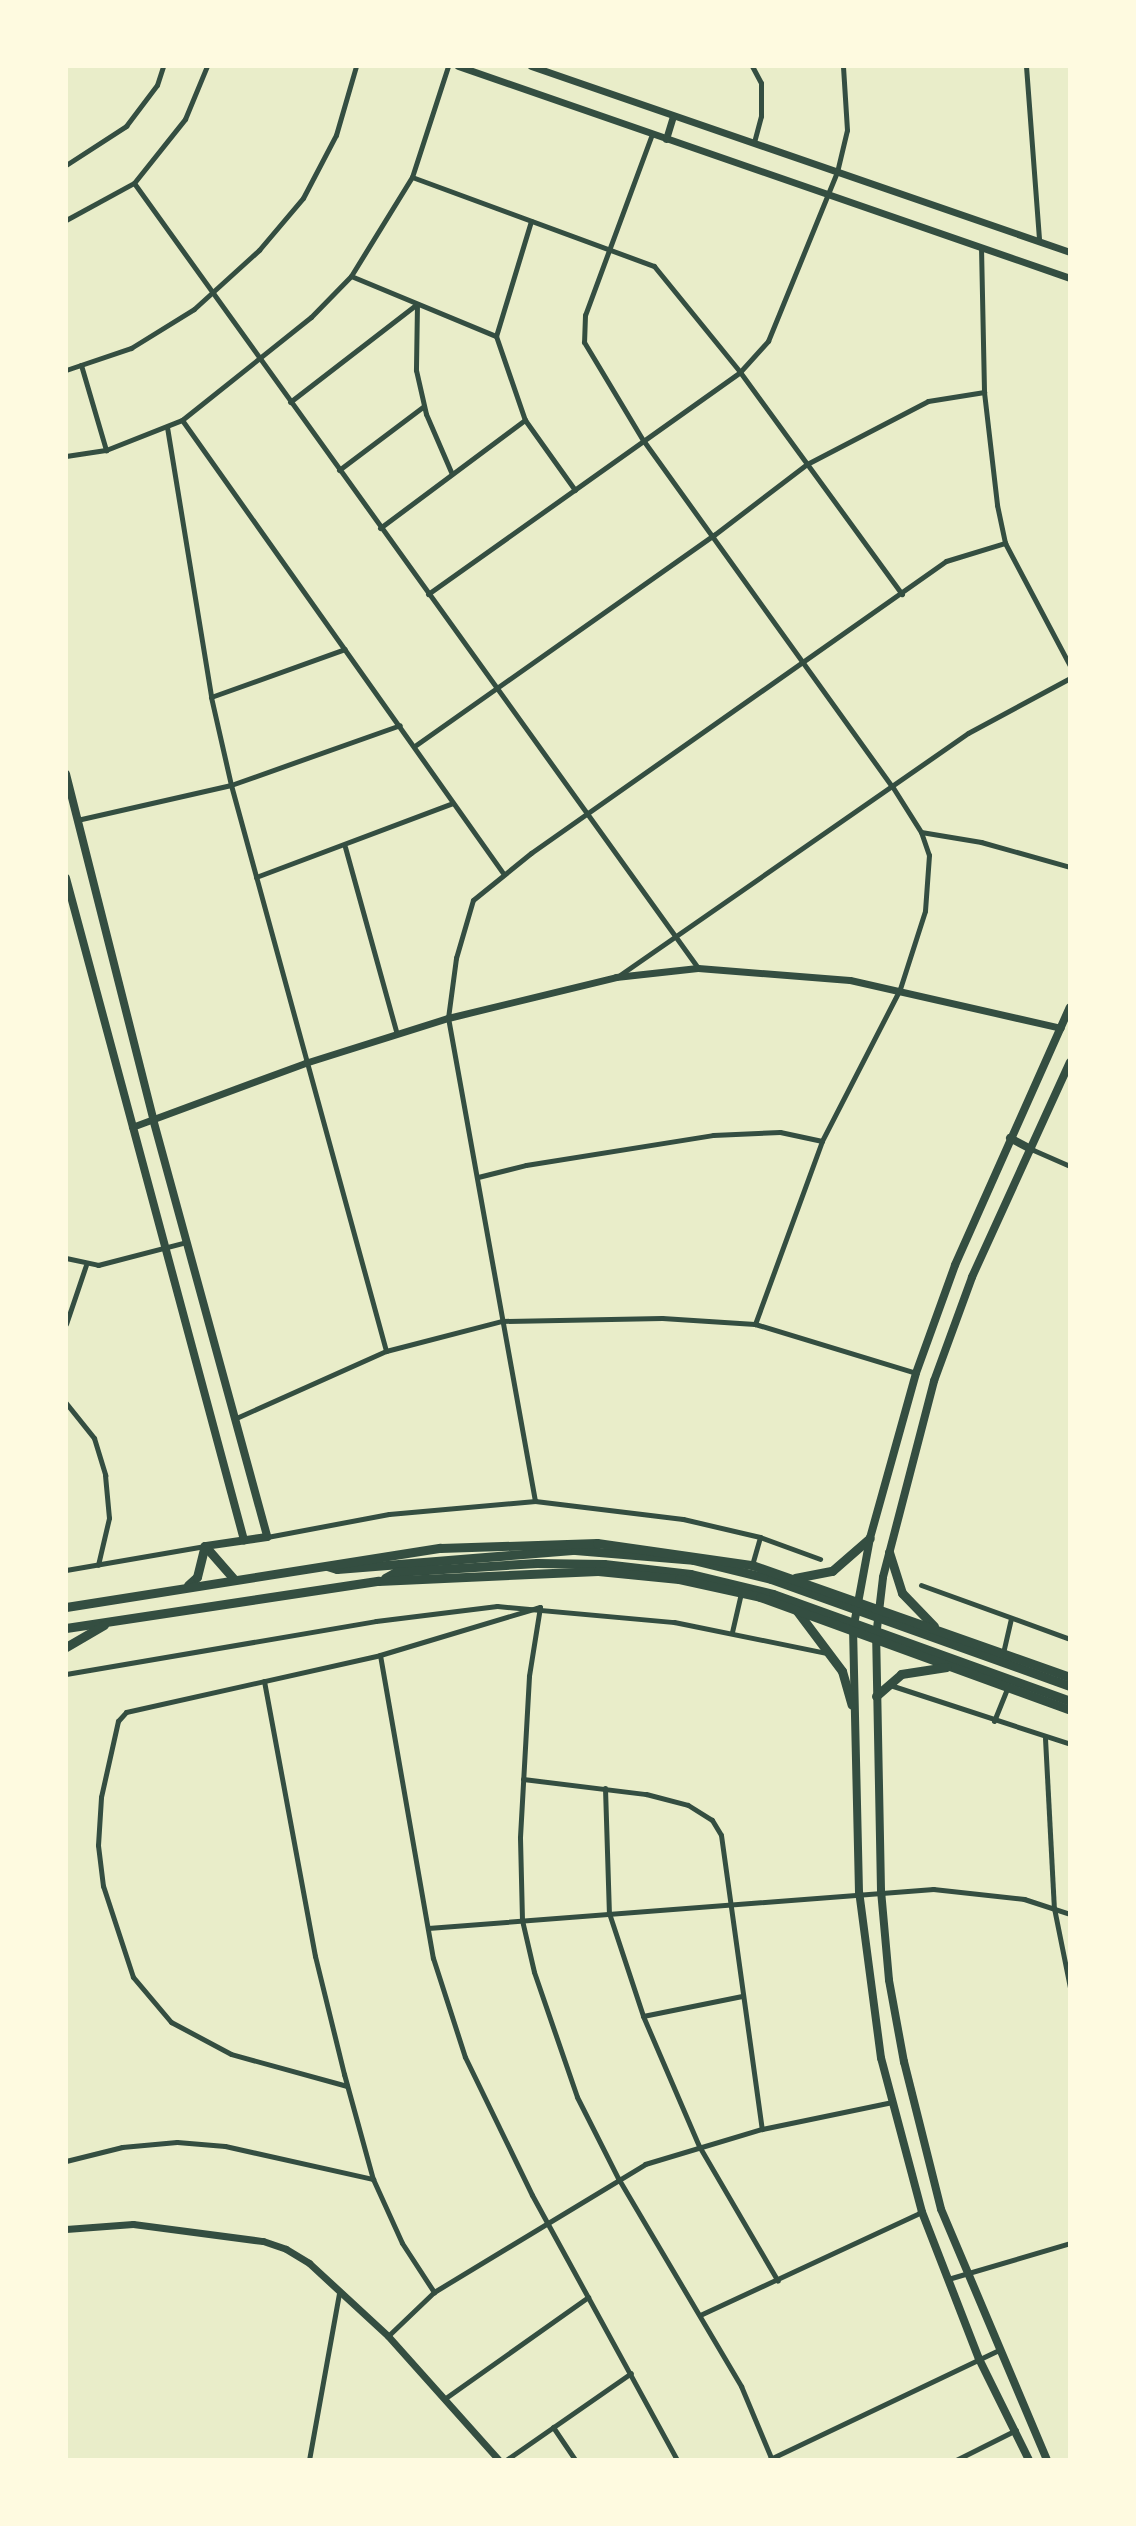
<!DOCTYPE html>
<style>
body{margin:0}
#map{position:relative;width:1136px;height:2526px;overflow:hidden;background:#e9edc9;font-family:"PT Sans Narrow",sans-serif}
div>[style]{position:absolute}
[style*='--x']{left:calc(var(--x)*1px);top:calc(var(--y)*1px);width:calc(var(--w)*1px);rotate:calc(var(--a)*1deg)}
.minor>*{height:5px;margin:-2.5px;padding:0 2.5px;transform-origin:2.5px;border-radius:2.5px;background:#344e41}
.tertiary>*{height:7px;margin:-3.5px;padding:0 3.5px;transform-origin:3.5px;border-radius:3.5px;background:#344e41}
.secondary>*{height:8px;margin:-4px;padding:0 4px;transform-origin:4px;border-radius:4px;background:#344e41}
.primary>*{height:9px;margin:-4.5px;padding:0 4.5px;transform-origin:4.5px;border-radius:4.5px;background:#344e41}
span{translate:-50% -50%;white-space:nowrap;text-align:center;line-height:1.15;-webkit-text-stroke:5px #fefae0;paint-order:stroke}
.frame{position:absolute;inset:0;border:68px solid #fefae0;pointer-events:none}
</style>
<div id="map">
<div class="minor">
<i style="--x:752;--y:66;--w:19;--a:62"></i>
<i style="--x:761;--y:83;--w:33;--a:90"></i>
<i style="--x:761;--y:116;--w:28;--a:105"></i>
<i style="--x:1026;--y:66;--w:174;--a:85.7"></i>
<i style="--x:652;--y:134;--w:193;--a:110.3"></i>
<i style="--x:585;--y:315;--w:27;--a:92"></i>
<i style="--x:584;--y:342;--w:114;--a:59"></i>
<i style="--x:643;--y:440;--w:426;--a:54.3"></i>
<i style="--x:892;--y:786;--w:54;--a:57.8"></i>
<i style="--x:921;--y:832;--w:24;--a:71"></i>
<i style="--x:929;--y:855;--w:56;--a:94.1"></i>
<i style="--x:925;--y:911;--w:82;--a:107.8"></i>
<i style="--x:900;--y:989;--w:171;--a:117.2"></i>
<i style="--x:822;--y:1141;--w:195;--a:110.1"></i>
<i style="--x:66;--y:165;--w:72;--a:-33"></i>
<i style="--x:126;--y:126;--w:51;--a:-52.9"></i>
<i style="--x:157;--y:85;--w:20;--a:-72"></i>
<i style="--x:412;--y:177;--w:258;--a:20.2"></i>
<i style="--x:654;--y:266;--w:136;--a:50.9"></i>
<i style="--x:740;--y:372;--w:275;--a:53.9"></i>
<i style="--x:134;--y:183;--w:967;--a:54.3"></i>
<i style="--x:66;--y:220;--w:77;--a:-28.6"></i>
<i style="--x:134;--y:183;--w:82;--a:-51.4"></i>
<i style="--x:185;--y:119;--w:57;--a:-67.5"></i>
<i style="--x:531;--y:221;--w:120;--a:106.9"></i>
<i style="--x:496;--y:336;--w:89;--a:71"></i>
<i style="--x:525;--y:420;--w:86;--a:54.5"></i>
<i style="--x:981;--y:247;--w:145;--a:88.8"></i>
<i style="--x:984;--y:392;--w:114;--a:83.4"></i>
<i style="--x:997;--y:505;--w:39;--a:78"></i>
<i style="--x:1005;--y:543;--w:139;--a:62.1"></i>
<i style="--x:351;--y:276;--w:157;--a:22.5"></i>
<i style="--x:417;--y:304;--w:66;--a:90.9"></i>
<i style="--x:416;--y:370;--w:45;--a:77.2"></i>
<i style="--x:426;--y:414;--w:65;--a:66.6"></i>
<i style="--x:81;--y:365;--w:89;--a:73.6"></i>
<i style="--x:66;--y:370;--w:69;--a:-18.7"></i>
<i style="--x:131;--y:348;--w:74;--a:-31.8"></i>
<i style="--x:194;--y:309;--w:88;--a:-42.2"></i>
<i style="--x:259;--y:250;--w:68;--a:-49.8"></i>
<i style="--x:303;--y:198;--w:71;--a:-62.4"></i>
<i style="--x:336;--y:135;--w:72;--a:-73.8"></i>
<i style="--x:290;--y:402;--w:160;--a:-37.7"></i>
<i style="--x:182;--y:420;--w:555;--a:54.68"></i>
<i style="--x:167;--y:427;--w:274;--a:80.7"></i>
<i style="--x:211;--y:697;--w:90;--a:77.2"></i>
<i style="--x:231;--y:785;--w:587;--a:74.68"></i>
<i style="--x:66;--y:456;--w:40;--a:-8.5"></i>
<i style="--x:106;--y:450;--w:82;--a:-21.5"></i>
<i style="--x:182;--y:420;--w:165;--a:-38.6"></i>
<i style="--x:311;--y:317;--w:57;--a:-45.7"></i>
<i style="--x:351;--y:276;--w:116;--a:-58.4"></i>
<i style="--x:412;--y:177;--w:117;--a:-72"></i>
<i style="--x:339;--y:470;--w:106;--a:-37"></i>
<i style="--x:380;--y:528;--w:181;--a:-36.7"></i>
<i style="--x:428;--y:594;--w:383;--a:-35.4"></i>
<i style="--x:740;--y:372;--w:42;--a:-47.9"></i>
<i style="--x:768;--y:341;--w:183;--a:-67.8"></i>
<i style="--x:837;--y:172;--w:43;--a:-76.6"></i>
<i style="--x:847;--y:130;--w:64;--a:-93.6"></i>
<i style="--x:211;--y:697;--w:142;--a:-19.7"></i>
<i style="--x:416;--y:745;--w:365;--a:-35.2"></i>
<i style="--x:714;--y:535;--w:117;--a:-37.4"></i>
<i style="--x:807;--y:464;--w:136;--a:-27.5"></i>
<i style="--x:928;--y:401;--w:57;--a:-9.1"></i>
<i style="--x:77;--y:820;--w:158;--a:-12.8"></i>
<i style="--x:231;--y:785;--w:179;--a:-19.5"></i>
<i style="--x:921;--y:832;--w:61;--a:9.5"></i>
<i style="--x:981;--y:842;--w:92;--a:15.7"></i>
<i style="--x:345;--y:847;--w:194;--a:74.5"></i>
<i style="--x:256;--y:877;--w:210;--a:-20.6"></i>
<i style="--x:617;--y:977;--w:427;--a:-34.8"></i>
<i style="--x:968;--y:733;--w:116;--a:-28.3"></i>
<i style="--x:1031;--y:1149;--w:43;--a:23.6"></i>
<i style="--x:478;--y:1177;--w:49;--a:-14"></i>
<i style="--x:526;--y:1165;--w:189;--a:-9.1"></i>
<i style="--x:713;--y:1135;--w:67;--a:-2.6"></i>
<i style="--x:780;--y:1132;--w:43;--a:12.1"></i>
<i style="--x:66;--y:1258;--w:33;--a:12"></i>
<i style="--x:98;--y:1265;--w:91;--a:-14.6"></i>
<i style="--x:66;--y:1324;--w:62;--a:-71.3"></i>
<i style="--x:66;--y:1403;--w:45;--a:51.3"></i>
<i style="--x:94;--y:1438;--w:39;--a:73"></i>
<i style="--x:105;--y:1475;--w:43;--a:84.7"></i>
<i style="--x:109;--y:1518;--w:48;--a:103.2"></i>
<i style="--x:234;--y:1419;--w:167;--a:-24.1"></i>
<i style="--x:386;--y:1351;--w:120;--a:-14.5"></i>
<i style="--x:502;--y:1321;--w:160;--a:-1.1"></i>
<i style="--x:662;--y:1318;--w:93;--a:3.7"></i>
<i style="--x:755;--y:1324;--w:168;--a:16.9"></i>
<i style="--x:535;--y:1501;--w:491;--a:-100.2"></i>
<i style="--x:448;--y:1018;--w:61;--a:-82.4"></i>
<i style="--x:456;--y:958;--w:60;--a:-73.7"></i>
<i style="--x:473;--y:900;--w:75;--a:-39"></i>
<i style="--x:531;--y:853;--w:507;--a:-35.13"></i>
<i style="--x:946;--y:561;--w:62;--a:-17"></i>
<i style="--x:267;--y:1537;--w:124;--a:-10.7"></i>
<i style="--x:389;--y:1514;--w:147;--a:-5.1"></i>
<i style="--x:535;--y:1501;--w:149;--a:6.9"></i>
<i style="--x:683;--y:1519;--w:79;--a:13.2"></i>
<i style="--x:760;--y:1537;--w:64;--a:20.1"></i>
<i style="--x:752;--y:1565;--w:29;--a:-74"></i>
<i style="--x:66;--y:1570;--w:141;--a:-9.8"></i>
<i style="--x:921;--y:1585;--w:158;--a:19.9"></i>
<i style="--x:732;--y:1632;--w:40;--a:-77"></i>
<i style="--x:1003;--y:1653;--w:35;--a:-77"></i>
<i style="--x:380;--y:1655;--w:308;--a:80.1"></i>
<i style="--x:433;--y:1958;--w:104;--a:72.1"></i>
<i style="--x:465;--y:2057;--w:153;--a:64.1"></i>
<i style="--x:532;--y:2195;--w:302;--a:61.3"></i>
<i style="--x:66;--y:1674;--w:314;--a:-9.7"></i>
<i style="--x:376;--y:1621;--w:122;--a:-7.1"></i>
<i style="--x:497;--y:1606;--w:178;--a:5.2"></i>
<i style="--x:674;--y:1622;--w:156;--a:11.5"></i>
<i style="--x:264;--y:1681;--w:280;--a:79.5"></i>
<i style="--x:315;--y:1956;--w:122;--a:76.2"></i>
<i style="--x:344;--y:2074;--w:109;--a:74.6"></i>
<i style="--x:373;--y:2179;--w:70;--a:65.6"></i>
<i style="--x:402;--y:2243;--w:59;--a:56.9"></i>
<i style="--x:890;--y:1685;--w:189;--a:18.1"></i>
<i style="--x:994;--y:1721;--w:35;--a:-68"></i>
<i style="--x:1045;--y:1738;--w:170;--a:87"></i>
<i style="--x:1054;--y:1908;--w:81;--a:78.6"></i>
<i style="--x:523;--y:1779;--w:124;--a:7"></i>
<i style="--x:646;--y:1794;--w:43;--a:14.7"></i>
<i style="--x:688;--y:1805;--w:28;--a:32"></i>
<i style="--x:712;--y:1820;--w:17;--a:59"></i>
<i style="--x:721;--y:1835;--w:297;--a:82.1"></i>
<i style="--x:605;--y:1788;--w:125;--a:88.2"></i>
<i style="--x:609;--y:1913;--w:108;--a:71.7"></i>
<i style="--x:643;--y:2016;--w:142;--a:66.7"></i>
<i style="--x:699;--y:2146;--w:156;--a:59.7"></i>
<i style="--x:428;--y:1928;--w:507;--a:-4.42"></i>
<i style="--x:933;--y:1889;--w:92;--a:6.3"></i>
<i style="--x:1024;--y:1899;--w:48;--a:18.1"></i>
<i style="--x:643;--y:2016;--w:101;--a:-11.4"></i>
<i style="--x:347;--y:2086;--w:120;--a:-164.6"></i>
<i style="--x:231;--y:2054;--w:68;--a:-151.9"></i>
<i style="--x:171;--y:2022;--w:59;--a:-130.2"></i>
<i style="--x:133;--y:1977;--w:96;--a:-108.2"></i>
<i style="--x:103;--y:1886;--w:41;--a:-97"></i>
<i style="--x:98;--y:1845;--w:48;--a:-86.4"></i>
<i style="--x:101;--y:1797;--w:78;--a:-77.4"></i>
<i style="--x:118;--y:1721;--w:12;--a:-48"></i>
<i style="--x:126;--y:1712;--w:260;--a:-12.6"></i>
<i style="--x:380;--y:1655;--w:167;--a:-16.7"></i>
<i style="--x:540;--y:1607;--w:70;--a:99.1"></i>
<i style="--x:529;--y:1676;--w:162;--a:93.2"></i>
<i style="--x:520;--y:1838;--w:82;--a:88.6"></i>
<i style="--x:522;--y:1920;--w:53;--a:77"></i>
<i style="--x:534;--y:1972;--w:132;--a:71"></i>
<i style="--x:577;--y:2097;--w:91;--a:63.2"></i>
<i style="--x:618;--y:2178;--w:242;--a:59.4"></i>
<i style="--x:741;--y:2386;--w:80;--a:67.3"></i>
<i style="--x:66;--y:2161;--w:58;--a:-14"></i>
<i style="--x:122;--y:2147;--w:55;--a:-5.2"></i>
<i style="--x:177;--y:2142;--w:48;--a:4.8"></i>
<i style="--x:225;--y:2146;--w:152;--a:12.6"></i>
<i style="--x:948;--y:2279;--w:127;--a:-16.4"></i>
<i style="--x:700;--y:2315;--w:245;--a:-24.9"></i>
<i style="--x:388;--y:2336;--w:64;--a:-43.7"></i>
<i style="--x:434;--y:2292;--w:247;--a:-31.2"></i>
<i style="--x:645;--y:2164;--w:122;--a:-16.7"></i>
<i style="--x:762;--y:2129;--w:133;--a:-11.7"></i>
<i style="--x:447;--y:2397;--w:173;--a:-35.3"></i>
<i style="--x:553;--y:2427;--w:40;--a:56"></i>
<i style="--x:309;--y:2460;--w:170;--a:-79.8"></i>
<i style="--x:506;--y:2460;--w:152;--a:-34.8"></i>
<i style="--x:768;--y:2460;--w:254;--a:-25.5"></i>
<i style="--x:956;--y:2460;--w:67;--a:-26.6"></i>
</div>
<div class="tertiary">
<i style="--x:458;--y:66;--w:648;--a:19.11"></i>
<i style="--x:531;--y:66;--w:570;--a:19.04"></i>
<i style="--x:666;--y:139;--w:24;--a:-73"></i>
<i style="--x:132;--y:1127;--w:184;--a:-20.3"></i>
<i style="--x:305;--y:1063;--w:150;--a:-17.5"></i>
<i style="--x:448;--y:1018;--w:173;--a:-13.7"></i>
<i style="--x:616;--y:977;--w:82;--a:-6.3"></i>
<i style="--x:698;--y:968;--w:152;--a:4.5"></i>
<i style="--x:850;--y:980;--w:216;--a:12.8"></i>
<i style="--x:66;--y:2229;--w:67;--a:-4.3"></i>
<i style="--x:133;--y:2224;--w:131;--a:7.5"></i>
<i style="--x:263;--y:2241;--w:24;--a:19"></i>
<i style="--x:286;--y:2249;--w:27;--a:31"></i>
<i style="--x:309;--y:2263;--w:108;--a:42.7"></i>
<i style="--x:388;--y:2336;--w:166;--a:48.2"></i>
</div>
<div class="secondary">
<i style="--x:66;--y:774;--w:356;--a:75.8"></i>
<i style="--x:153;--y:1119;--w:433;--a:74.7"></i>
<i style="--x:267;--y:1537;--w:63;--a:171.7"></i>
<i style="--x:66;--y:878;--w:686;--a:74.95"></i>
<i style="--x:1010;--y:1138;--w:24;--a:28"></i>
<i style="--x:1029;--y:2460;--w:113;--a:-116.3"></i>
<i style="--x:979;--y:2359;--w:158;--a:-111.2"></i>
<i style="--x:922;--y:2212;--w:159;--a:-104.9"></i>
<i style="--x:881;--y:2058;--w:167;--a:-97.5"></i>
<i style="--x:859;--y:1892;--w:262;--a:-91.3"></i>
<i style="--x:853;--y:1630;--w:94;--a:-79.5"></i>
<i style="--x:870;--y:1538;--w:171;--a:-74.4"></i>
<i style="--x:916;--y:1373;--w:115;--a:-70.1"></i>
<i style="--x:955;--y:1265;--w:282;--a:-66"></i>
<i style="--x:1047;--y:2460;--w:272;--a:-112.9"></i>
<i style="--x:941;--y:2209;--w:152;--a:-104.1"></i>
<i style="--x:904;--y:2062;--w:83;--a:-100.4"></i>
<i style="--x:889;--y:1980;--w:90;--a:-95.1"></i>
<i style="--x:881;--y:1890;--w:253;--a:-91.1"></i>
<i style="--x:876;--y:1637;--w:60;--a:-83.3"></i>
<i style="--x:883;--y:1577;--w:203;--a:-75.4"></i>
<i style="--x:934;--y:1381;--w:111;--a:-69.9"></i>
<i style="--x:972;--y:1277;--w:236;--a:-65.5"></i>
</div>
<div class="primary">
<i style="--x:205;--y:1546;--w:43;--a:48.8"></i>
<i style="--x:889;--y:1552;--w:43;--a:72.4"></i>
<i style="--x:902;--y:1593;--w:46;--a:45.9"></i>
<i style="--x:327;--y:1566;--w:10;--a:17"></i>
<i style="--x:337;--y:1569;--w:239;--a:-4.6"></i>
<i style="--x:575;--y:1550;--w:118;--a:4.8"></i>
<i style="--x:693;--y:1560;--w:80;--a:13.7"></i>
<i style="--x:771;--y:1579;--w:318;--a:19.7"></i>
<i style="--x:385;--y:1578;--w:13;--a:-29"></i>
<i style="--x:396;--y:1572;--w:141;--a:-3.7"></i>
<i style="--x:537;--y:1563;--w:67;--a:0.9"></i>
<i style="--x:604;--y:1564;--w:87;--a:6.6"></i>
<i style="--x:690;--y:1574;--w:85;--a:13.5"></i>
<i style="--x:773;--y:1594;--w:316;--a:19.8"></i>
<i style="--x:795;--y:1578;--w:38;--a:-11"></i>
<i style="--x:832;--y:1571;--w:50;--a:-41"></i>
<i style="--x:188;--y:1585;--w:12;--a:-42"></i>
<i style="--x:197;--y:1577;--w:32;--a:-76"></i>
<i style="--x:66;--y:1607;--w:379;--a:-9"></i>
<i style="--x:440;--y:1548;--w:157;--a:-1.8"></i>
<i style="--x:597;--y:1543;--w:157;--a:8.1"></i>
<i style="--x:752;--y:1565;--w:337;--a:19.4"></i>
<i style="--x:797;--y:1611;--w:75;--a:53.1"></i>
<i style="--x:842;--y:1671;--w:35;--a:74"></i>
<i style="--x:66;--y:1628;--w:316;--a:-8.6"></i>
<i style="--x:378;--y:1581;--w:220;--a:-2.6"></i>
<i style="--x:598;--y:1571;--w:81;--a:5.6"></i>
<i style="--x:679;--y:1579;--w:83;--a:12.5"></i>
<i style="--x:760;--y:1597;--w:330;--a:20"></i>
<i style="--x:66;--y:1647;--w:44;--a:-30.1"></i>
<i style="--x:876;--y:1696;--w:33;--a:-41"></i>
<i style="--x:901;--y:1674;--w:46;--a:-8.8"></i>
</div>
<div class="frame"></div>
</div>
